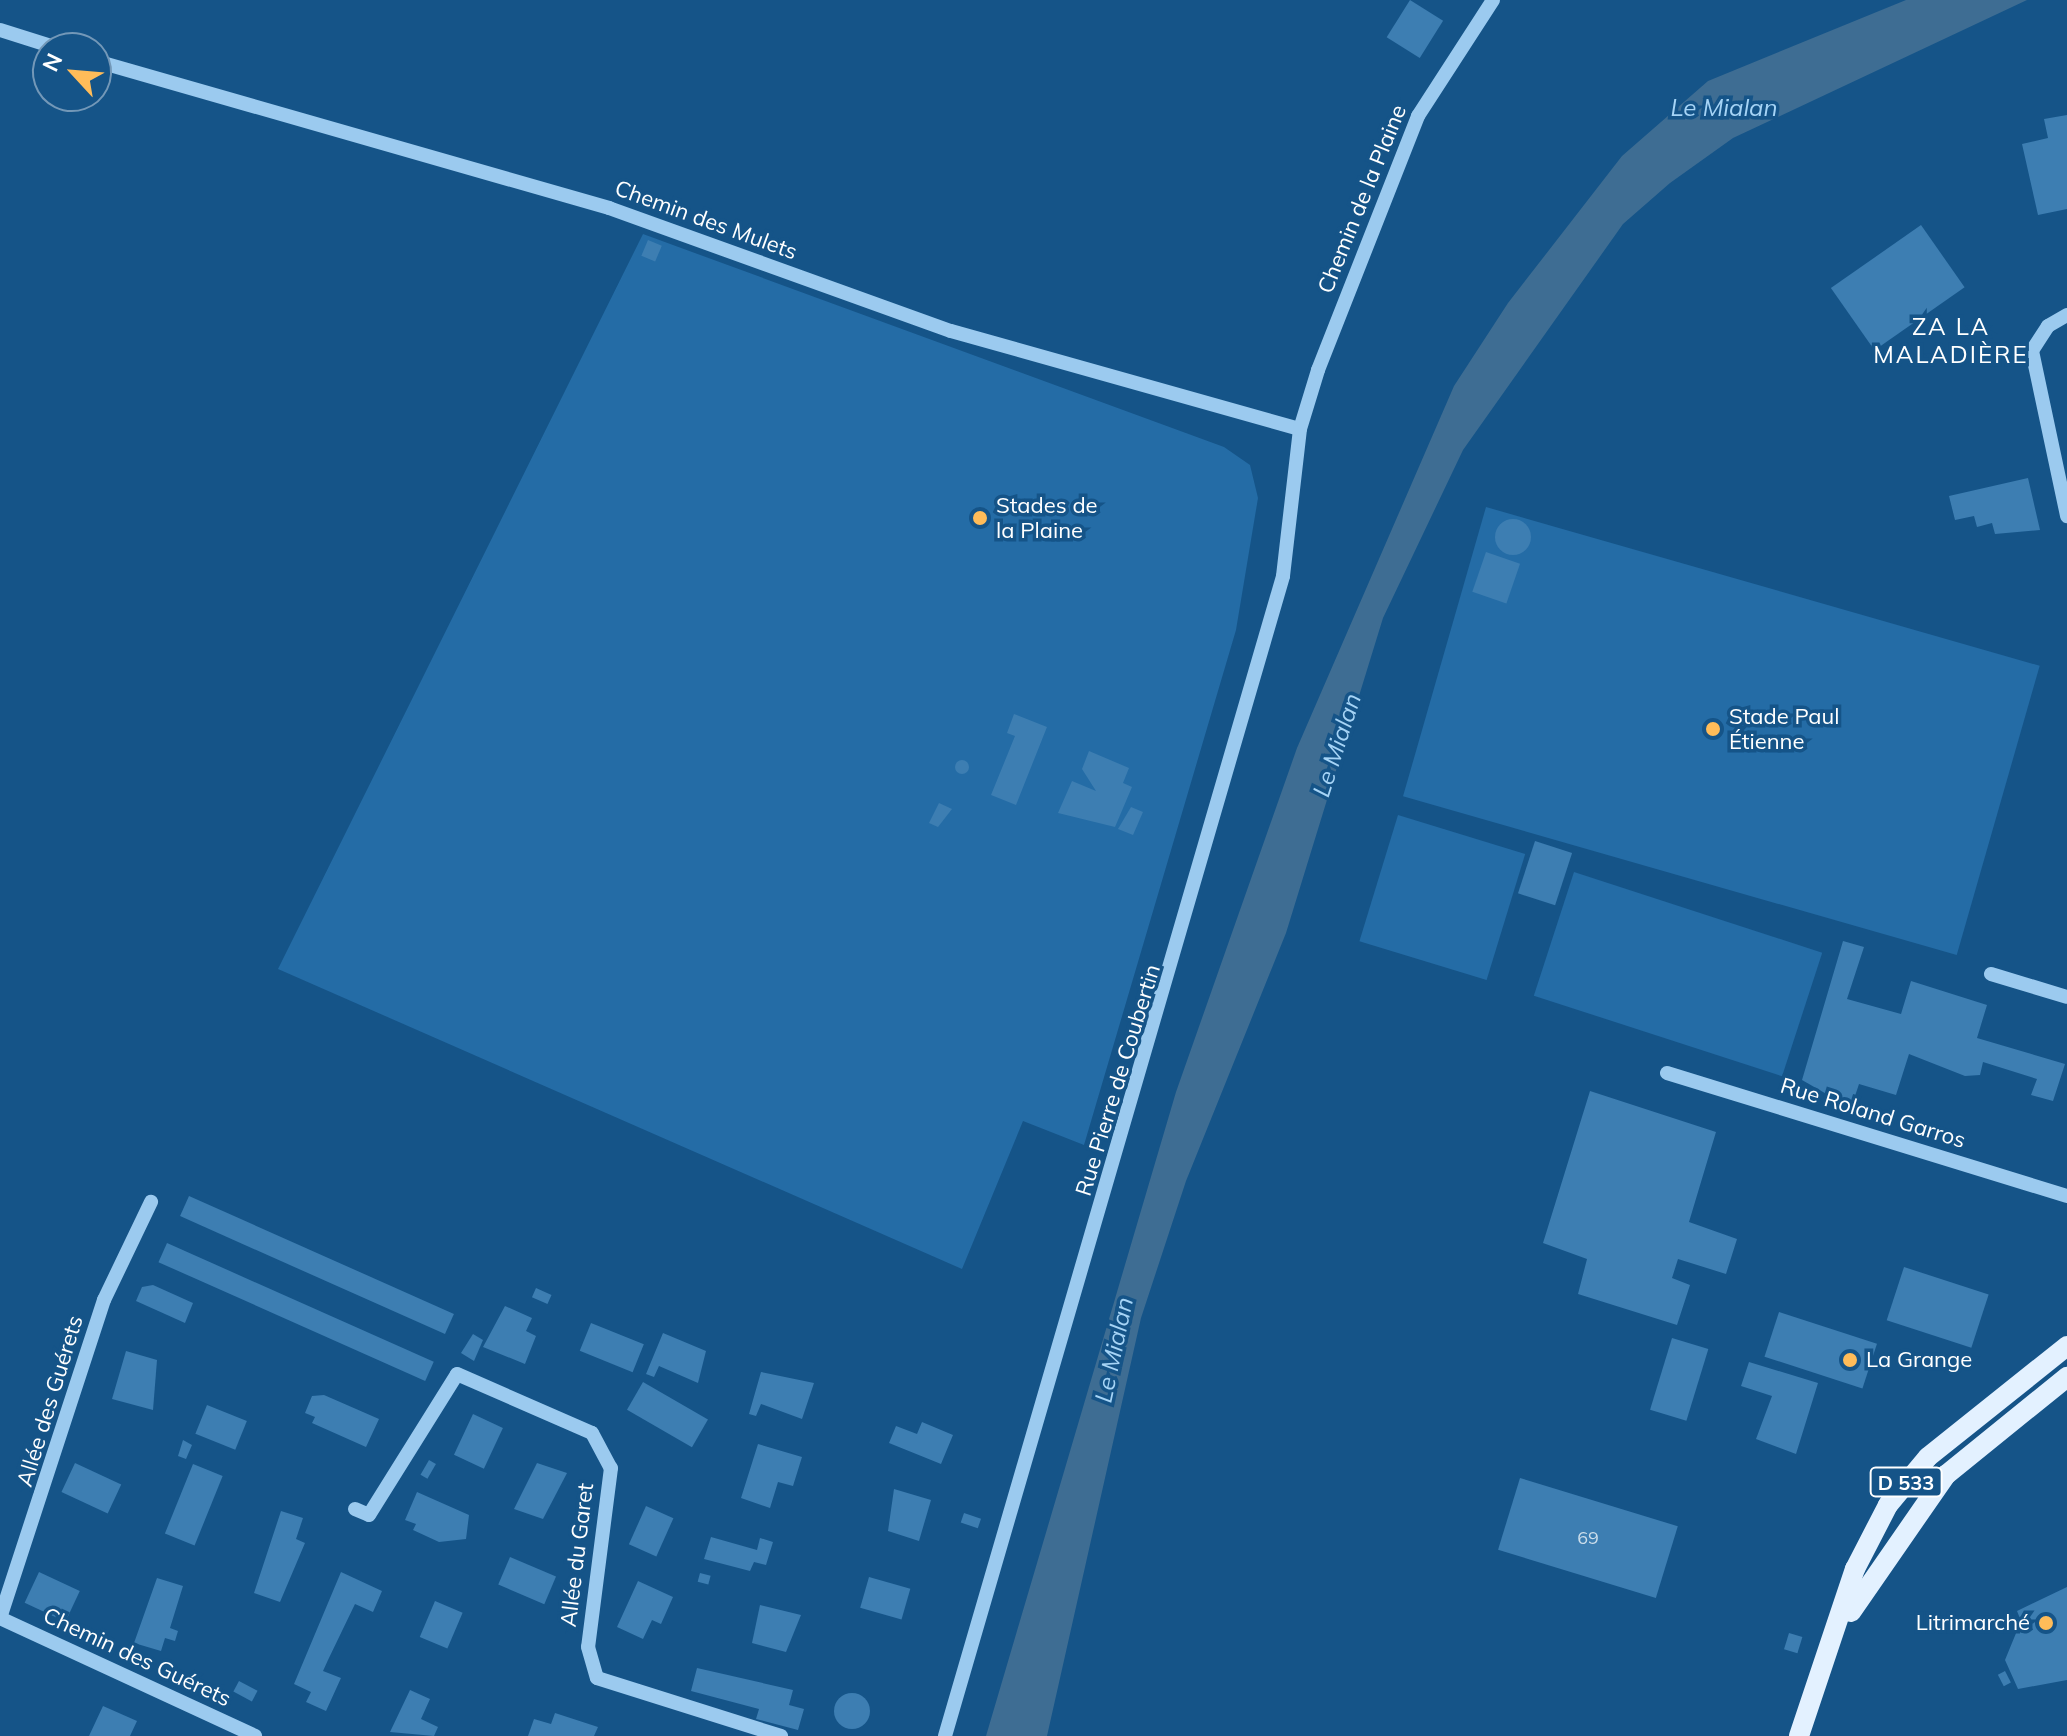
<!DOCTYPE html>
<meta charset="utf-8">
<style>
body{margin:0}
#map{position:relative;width:2067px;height:1736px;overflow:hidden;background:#155488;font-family:Mulish,sans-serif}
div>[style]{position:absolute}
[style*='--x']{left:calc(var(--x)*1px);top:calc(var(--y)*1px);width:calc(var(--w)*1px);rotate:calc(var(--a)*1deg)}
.green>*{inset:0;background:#246ca6;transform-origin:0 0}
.water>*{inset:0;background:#3e6d93}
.building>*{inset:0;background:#3d7eb2;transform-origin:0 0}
.round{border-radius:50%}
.minor>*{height:14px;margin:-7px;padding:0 7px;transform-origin:7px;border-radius:7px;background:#9bcaef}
.major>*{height:20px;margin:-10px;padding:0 10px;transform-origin:10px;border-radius:10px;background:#e3f1ff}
.dots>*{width:22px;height:22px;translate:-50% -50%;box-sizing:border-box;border:4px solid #155488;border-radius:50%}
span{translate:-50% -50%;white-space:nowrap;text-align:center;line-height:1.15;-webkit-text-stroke:7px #155488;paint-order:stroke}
.number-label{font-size:18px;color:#cedfec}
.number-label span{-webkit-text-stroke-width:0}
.shield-label span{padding:2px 6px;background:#155488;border:2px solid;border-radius:6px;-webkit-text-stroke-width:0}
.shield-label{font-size:20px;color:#fff;font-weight:700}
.street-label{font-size:22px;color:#fff}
.poi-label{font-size:22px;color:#fff}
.left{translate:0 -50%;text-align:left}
.right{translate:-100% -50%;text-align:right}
.water-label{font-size:24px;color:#a6d4f6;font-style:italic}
.neighbourhood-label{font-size:24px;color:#fff;letter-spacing:2px}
.north{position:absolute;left:32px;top:32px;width:80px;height:80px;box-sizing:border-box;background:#155488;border:2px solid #7398b8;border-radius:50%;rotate:296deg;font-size:22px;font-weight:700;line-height:32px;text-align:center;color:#fff}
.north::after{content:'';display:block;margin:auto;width:28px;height:36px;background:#ffbc59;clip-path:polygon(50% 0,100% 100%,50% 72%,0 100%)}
</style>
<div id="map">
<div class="green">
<i style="clip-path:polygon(643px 234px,1224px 447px,1250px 465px,1258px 498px,1236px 630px,1084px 1145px,1023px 1121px,962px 1269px,278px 969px)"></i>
<i style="left:1486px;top:507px;width:576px;height:301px;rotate:16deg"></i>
<i style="left:1398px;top:815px;width:133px;height:132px;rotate:17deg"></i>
<i style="left:1574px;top:872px;width:261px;height:130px;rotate:18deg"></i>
</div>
<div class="water">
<i style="clip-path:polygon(1906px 0,2027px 0,1733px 138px,1670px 183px,1623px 224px,1463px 450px,1383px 618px,1286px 933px,1186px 1181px,1141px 1318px,1047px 1736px,986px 1736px,1176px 1092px,1297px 748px,1454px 386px,1508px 303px,1622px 156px,1708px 81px)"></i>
</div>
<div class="building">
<i style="left:1410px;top:0;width:39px;height:44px;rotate:32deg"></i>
<i style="clip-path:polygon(2067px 115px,2067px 209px,2038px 215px,2022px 144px,2048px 138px,2044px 119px)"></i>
<i style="left:1921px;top:225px;width:76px;height:110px;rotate:55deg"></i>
<i style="left:648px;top:240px;width:15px;height:17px;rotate:23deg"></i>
<i style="clip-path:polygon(2028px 478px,2040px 530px,1995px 534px,1992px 523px,1977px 527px,1974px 516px,1955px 520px,1949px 496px)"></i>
<i class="round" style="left:1495px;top:519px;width:36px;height:36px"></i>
<i style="left:1486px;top:552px;width:36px;height:42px;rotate:19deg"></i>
<i style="clip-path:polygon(1014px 714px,1047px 727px,1016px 805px,991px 795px,1015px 736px,1007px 733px)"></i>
<i style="clip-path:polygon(1089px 751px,1129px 768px,1123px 783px,1132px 787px,1115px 827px,1058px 813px,1072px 781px,1096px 791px,1082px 769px)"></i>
<i class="round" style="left:955px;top:760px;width:14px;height:14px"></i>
<i style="clip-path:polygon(939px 803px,952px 809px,938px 827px,929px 823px)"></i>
<i style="clip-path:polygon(1131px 807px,1143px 812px,1133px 835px,1118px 829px)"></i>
<i style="left:1535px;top:841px;width:39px;height:55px;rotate:18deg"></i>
<i style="clip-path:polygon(1843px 941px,1864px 947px,1847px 999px,1901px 1014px,1911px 981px,1987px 1005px,1977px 1038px,2065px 1064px,2053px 1101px,2031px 1095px,2037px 1079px,1983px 1062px,1980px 1075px,1965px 1076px,1909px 1054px,1896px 1095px,1859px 1084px,1851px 1108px,1802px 1080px)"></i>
<i style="clip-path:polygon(1590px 1091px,1716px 1132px,1689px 1222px,1737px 1239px,1726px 1274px,1678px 1259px,1672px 1278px,1690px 1285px,1677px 1325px,1578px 1294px,1587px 1259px,1543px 1243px)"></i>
<i style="left:189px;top:1196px;width:290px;height:22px;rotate:24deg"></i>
<i style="left:167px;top:1243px;width:292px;height:21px;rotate:24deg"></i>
<i style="left:1904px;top:1267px;width:89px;height:56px;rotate:18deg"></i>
<i style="clip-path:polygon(153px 1285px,193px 1303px,185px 1323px,136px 1301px,142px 1287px)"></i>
<i style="left:536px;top:1288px;width:17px;height:10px;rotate:24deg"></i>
<i style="clip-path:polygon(505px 1306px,532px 1318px,526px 1331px,536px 1336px,525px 1364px,483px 1347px)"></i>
<i style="left:1779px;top:1312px;width:103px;height:47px;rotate:18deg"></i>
<i style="left:591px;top:1323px;width:57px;height:30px;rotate:22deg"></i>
<i style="clip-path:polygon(663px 1333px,706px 1351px,698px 1383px,659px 1366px,654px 1377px,646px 1374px)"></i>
<i style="clip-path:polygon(473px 1334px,483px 1340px,474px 1361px,461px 1353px)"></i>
<i style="left:1672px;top:1338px;width:38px;height:75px;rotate:17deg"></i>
<i style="clip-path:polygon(126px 1351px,157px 1360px,153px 1410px,112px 1399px)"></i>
<i style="clip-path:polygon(1749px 1362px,1818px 1383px,1796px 1454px,1756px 1439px,1772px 1396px,1741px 1386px)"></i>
<i style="clip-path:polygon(761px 1372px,814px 1383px,802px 1419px,761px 1404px,756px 1416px,749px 1414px)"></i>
<i style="left:643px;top:1382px;width:75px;height:32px;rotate:30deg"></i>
<i style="clip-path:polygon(324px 1395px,379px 1419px,366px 1447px,312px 1423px,315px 1417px,305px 1413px,312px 1396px)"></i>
<i style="left:207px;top:1405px;width:43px;height:31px;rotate:22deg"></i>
<i style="left:473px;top:1414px;width:33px;height:45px;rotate:25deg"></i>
<i style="clip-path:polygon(922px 1422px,953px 1435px,941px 1464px,889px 1443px,896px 1426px,917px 1434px)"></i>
<i style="clip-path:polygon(183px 1440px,192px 1445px,186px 1459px,178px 1456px)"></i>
<i style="clip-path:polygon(758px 1444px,802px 1457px,793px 1486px,778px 1482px,770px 1508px,741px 1498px)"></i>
<i style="left:429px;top:1460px;width:8px;height:17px;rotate:30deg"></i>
<i style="left:75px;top:1463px;width:51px;height:32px;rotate:25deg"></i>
<i style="clip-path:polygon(537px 1463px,567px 1473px,543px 1519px,514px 1509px)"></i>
<i style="left:193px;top:1464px;width:32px;height:75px;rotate:22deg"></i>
<i style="left:1520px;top:1478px;width:165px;height:75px;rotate:17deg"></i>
<i style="clip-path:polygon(894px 1489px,931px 1500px,919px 1541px,888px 1531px)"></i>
<i style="clip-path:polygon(417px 1492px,469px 1515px,466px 1539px,439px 1542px,413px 1530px,416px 1524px,405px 1520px)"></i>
<i style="left:646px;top:1506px;width:30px;height:42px;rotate:24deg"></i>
<i style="clip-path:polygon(281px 1511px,303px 1518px,296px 1539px,305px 1543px,280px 1602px,254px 1593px)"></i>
<i style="left:964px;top:1513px;width:18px;height:10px;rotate:19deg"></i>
<i style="clip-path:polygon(711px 1537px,757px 1550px,760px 1538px,773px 1542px,766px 1565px,754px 1562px,750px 1571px,704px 1559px)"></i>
<i style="left:510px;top:1557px;width:50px;height:30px;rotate:23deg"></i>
<i style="left:39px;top:1572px;width:45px;height:34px;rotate:25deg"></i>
<i style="clip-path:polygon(341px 1572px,382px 1591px,373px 1612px,355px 1604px,328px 1660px,323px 1671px,341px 1678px,326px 1711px,306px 1702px,311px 1692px,294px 1684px)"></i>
<i style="left:700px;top:1573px;width:11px;height:9px;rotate:15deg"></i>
<i style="left:869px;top:1577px;width:43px;height:32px;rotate:16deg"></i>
<i style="clip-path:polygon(157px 1578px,183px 1586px,170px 1628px,178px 1631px,175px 1641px,165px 1638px,161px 1651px,134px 1643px)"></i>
<i style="clip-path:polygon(638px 1581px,673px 1597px,661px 1624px,652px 1620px,643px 1639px,617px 1627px)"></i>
<i style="clip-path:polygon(2067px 1587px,2067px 1680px,2018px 1689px,2005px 1660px,2021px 1621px,2017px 1611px)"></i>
<i style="left:435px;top:1601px;width:30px;height:39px;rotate:23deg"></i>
<i style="clip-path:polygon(760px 1605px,801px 1615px,786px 1652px,752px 1643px)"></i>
<i style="left:1789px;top:1633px;width:14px;height:17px;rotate:17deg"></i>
<i style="clip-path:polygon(697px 1668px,793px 1690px,789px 1705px,804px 1709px,798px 1730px,756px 1719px,759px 1709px,691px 1691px)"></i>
<i style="left:2005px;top:1671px;width:13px;height:8px;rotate:63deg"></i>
<i style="left:239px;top:1681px;width:21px;height:12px;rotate:28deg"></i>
<i style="clip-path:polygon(410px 1690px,430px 1699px,421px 1719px,438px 1727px,434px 1736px,390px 1732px)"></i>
<i class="round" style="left:834px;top:1693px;width:36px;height:36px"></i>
<i style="clip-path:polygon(103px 1706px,137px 1721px,130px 1736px,89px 1736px)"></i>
<i style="clip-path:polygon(555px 1713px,598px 1727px,594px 1736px,528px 1736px,534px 1719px,551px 1724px)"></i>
</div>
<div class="minor">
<i style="--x:0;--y:30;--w:60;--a:17.5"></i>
<i style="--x:96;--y:61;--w:534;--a:15.99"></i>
<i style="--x:609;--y:208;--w:363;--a:19.8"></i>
<i style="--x:951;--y:331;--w:362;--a:15.7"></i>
<i style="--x:2067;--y:315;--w:22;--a:150"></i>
<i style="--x:2048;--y:326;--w:30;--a:123"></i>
<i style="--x:2032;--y:351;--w:169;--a:78"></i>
<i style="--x:1991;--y:974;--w:79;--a:16.8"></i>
<i style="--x:1667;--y:1073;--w:418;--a:17.1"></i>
<i style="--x:355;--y:1509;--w:15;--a:23"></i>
<i style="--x:369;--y:1515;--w:166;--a:-58"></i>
<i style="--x:457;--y:1374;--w:147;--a:23.6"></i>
<i style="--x:592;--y:1433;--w:40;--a:62"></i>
<i style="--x:611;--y:1468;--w:180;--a:97.3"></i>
<i style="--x:588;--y:1647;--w:32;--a:74"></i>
<i style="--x:597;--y:1678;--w:193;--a:17.5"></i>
<i style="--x:0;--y:1618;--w:335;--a:-71.9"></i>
<i style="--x:104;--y:1300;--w:109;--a:-64.4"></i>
<i style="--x:0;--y:1618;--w:281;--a:24.8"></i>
<i style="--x:945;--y:1736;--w:1208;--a:-73.75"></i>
<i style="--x:1283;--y:576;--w:148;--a:-83.4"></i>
<i style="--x:1300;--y:429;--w:62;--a:-73"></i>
<i style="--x:1318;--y:370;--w:273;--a:-68.5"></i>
<i style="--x:1418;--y:116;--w:138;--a:-57.1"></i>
</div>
<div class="major">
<i style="--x:1851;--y:1612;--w:167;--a:-55.3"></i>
<i style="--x:1946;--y:1475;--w:156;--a:-39"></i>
<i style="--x:1799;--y:1736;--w:176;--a:-71.5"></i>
<i style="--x:1855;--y:1569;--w:72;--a:-62.7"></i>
<i style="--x:1888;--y:1505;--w:62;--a:-50.2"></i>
<i style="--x:1928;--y:1457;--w:178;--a:-38.6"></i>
</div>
<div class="dots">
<i style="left:980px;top:518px;background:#ffbc59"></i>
<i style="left:1713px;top:729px;background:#ffbc59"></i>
<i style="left:1850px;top:1360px;background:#ffbc59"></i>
<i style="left:2046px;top:1623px;background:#ffbc59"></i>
</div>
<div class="number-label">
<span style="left:1588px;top:1538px">69</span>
</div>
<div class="shield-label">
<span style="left:1906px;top:1482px">D 533</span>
</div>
<div class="street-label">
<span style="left:1362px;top:199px;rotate:-68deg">Chemin de la Plaine</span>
<span style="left:706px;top:220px;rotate:20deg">Chemin des Mulets</span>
<span style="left:1118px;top:1080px;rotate:-73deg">Rue Pierre de Coubertin</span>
<span style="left:1873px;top:1113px;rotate:17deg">Rue Roland Garros</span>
<span style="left:50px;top:1401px;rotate:-73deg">Allée des Guérets</span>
<span style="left:577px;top:1555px;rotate:-83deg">Allée du Garet</span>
<span style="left:137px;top:1657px;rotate:25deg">Chemin des Guérets</span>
</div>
<div class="poi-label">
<span class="left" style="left:996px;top:518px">Stades de<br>la Plaine</span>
<span class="left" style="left:1729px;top:729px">Stade Paul<br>Étienne</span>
<span class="left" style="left:1866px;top:1360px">La Grange</span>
<span class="right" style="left:2030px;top:1623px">Litrimarché</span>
</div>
<div class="water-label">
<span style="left:1724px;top:108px">Le Mialan</span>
<span style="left:1337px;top:745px;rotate:-72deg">Le Mialan</span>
<span style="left:1114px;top:1350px;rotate:-78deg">Le Mialan</span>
</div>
<div class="neighbourhood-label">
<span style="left:1951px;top:341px">ZA LA<br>MALADIÈRE</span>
</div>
<div class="north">N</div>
</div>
